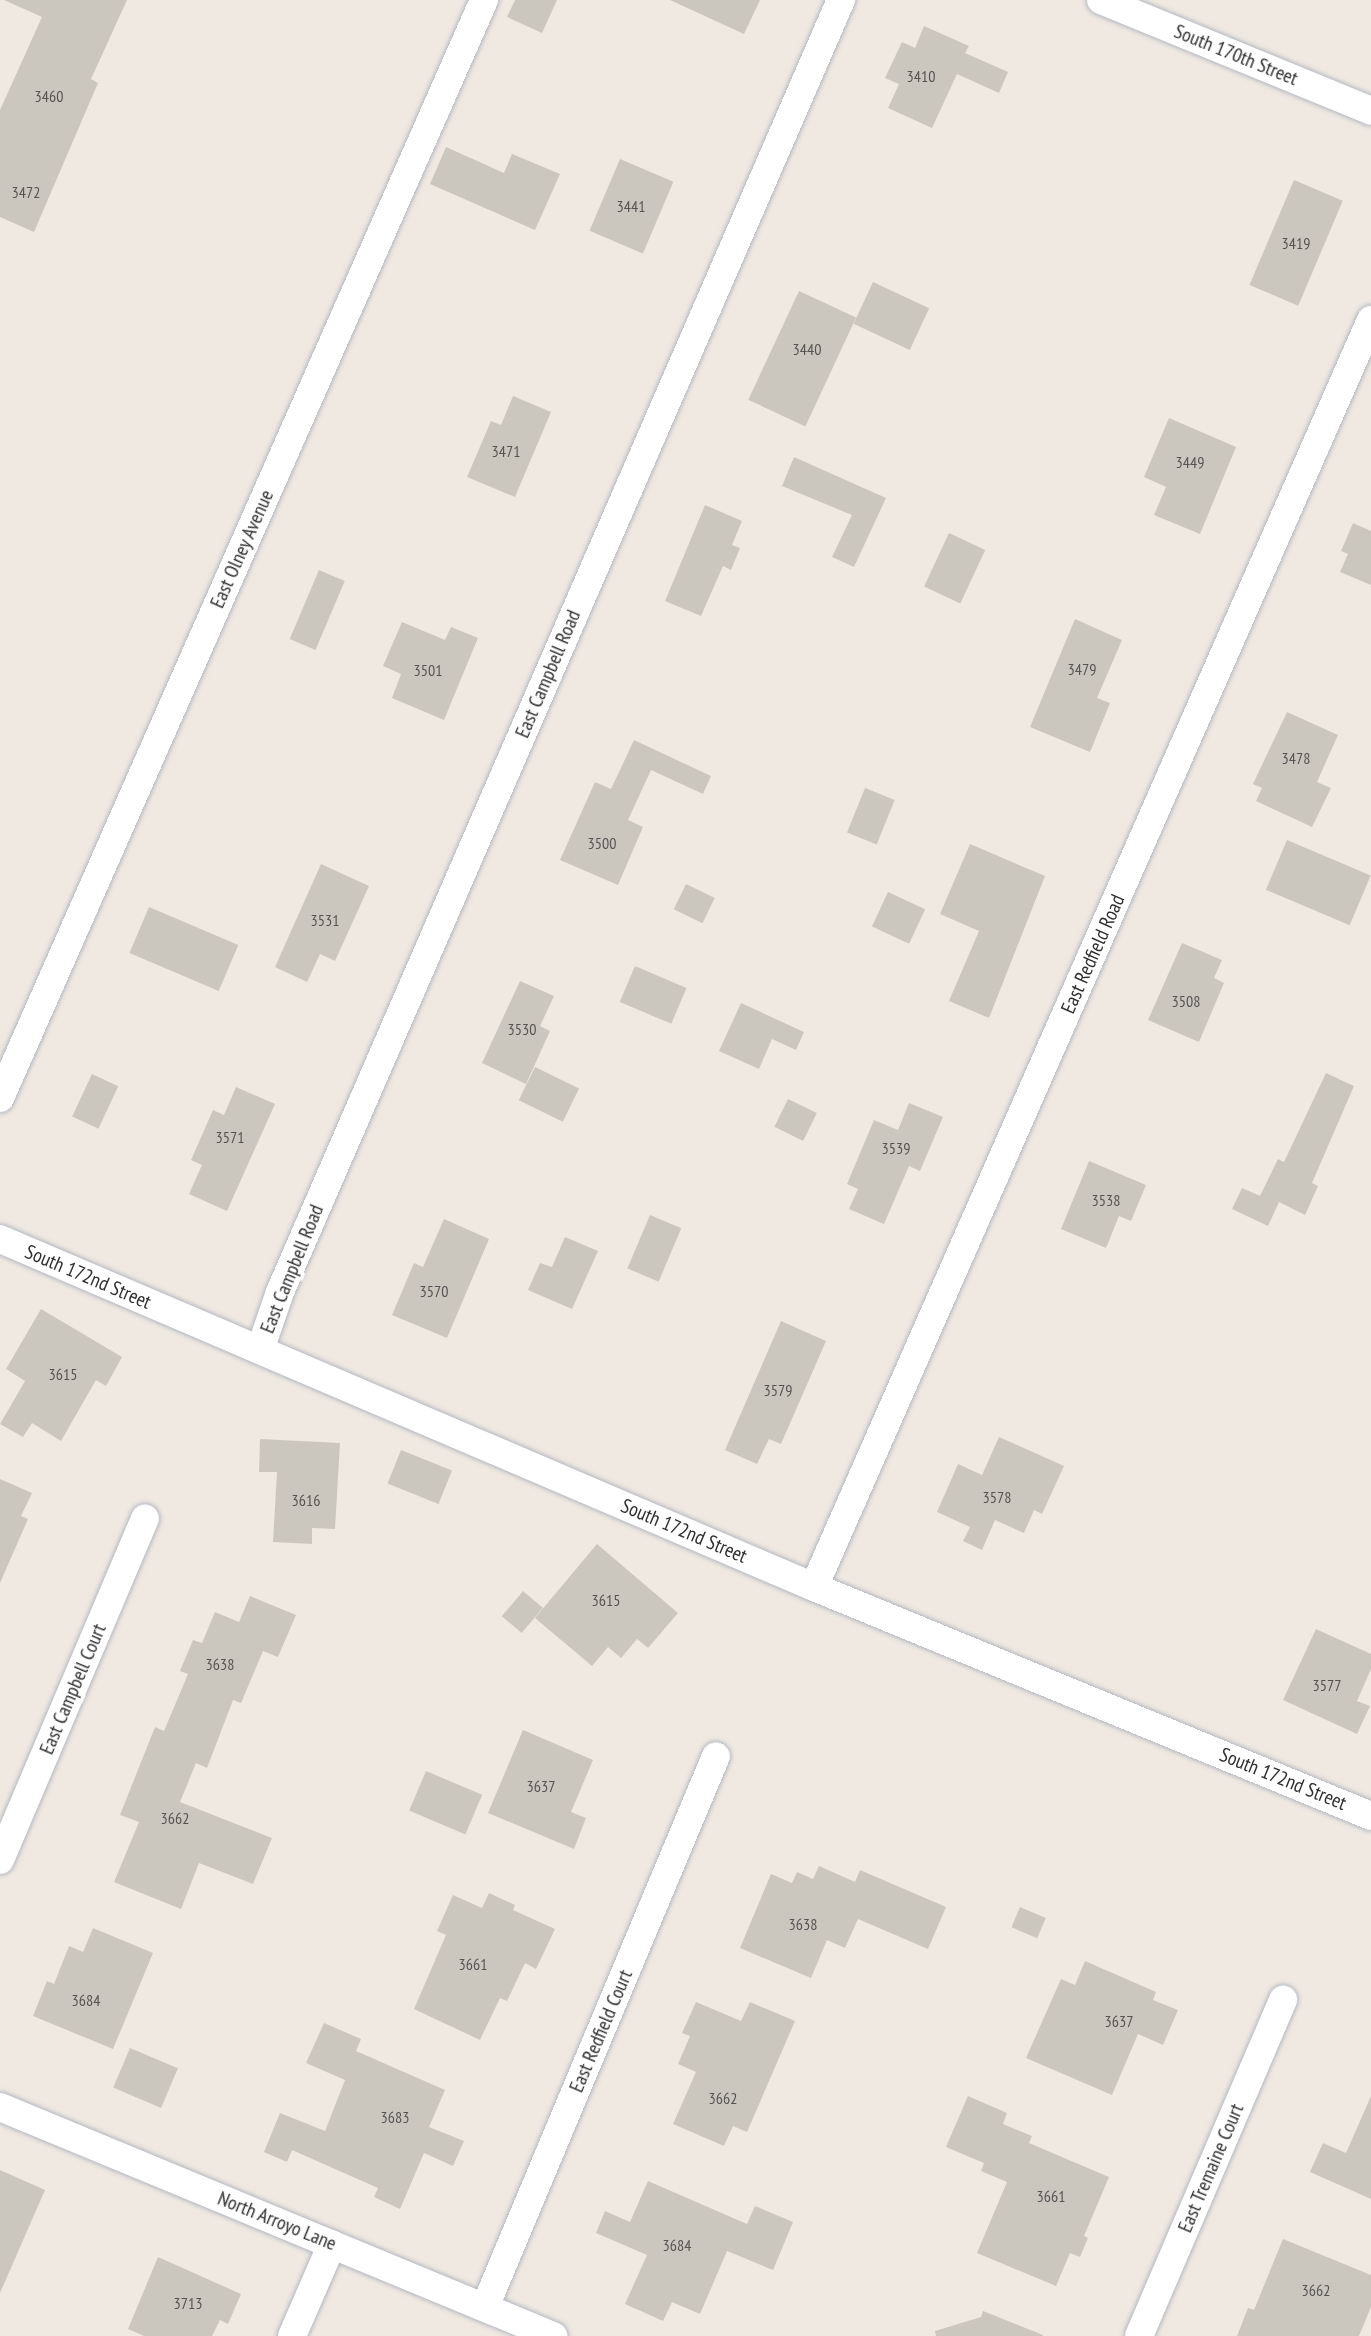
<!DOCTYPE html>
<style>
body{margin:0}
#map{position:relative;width:1371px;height:2336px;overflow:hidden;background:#efe9e1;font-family:"PT Sans Narrow",sans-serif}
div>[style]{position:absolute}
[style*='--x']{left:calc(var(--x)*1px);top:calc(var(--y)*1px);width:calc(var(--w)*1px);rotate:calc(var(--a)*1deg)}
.building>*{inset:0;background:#cbc7bf;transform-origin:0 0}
.roads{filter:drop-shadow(0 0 2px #b4b7c1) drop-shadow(0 0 2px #b4b7c1)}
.street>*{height:28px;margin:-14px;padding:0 14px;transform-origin:14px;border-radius:14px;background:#fff}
span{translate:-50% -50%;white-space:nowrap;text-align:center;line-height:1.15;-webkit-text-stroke:7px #fff;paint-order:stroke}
.number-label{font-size:16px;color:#555452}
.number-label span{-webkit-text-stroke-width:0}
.street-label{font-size:20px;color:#2e2e2e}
</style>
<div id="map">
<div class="building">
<i style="clip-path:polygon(4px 0,127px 0,91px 79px,98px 83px,34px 232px,0 217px,0 110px,42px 17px)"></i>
<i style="clip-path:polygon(515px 0,557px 0,542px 33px,507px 17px)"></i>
<i style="clip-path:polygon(670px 0,760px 0,744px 34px)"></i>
<i style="clip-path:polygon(924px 26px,969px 46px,965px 53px,1008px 72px,999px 93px,957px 74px,932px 128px,888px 108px,899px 84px,885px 78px,902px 42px,915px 48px)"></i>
<i style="clip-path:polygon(446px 147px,504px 173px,512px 154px,560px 174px,535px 230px,430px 184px)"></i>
<i style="left:620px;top:159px;width:58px;height:78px;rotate:23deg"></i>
<i style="left:1294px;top:180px;width:53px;height:114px;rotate:23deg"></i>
<i style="left:873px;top:282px;width:62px;height:46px;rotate:25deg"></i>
<i style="left:799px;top:291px;width:63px;height:120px;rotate:25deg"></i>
<i style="clip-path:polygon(513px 396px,551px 412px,515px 497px,467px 477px,491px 421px,501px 425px)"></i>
<i style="clip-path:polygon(1169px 418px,1236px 447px,1200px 534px,1154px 515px,1166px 487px,1144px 477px)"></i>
<i style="clip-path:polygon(794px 457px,886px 498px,854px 567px,832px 557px,852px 515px,782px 486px)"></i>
<i style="clip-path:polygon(705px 505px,742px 521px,732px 545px,740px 548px,731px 570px,723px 566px,701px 616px,665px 601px)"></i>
<i style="clip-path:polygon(1353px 523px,1371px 531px,1371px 585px,1340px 572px,1348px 554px,1341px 551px)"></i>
<i style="left:949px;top:533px;width:40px;height:59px;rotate:25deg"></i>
<i style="left:319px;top:570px;width:28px;height:75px;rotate:23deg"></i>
<i style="clip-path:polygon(1075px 619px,1122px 640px,1097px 698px,1110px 703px,1090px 752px,1030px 727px)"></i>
<i style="clip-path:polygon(402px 622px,445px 640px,451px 627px,478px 638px,444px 720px,392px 698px,401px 674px,383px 666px)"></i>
<i style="clip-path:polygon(1287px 712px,1338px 735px,1317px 782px,1331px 788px,1312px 827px,1256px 801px,1262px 788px,1253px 784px)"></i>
<i style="clip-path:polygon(634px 740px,711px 776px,703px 794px,651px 770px,628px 820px,643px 827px,618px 885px,560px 860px,595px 782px,611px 789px)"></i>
<i style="left:865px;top:788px;width:32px;height:48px;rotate:22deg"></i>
<i style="left:1287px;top:840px;width:91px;height:54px;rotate:23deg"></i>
<i style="clip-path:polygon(970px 844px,1045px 876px,989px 1018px,949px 1001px,979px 931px,940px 914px)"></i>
<i style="clip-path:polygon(321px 864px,369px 886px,335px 961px,320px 954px,307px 982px,275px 967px)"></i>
<i style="left:686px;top:884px;width:32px;height:28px;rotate:26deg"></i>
<i style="left:888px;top:892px;width:41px;height:38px;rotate:25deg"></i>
<i style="left:149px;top:907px;width:97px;height:50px;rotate:23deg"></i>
<i style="clip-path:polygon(1182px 943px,1222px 960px,1214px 978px,1224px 983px,1199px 1042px,1148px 1020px)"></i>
<i style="left:635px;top:966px;width:56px;height:39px;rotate:23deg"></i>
<i style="clip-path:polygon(520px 981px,554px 996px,540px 1026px,550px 1031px,526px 1084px,482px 1063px)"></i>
<i style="clip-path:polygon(741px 1003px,804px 1032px,796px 1050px,772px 1039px,759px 1069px,719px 1051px)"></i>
<i style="left:535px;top:1067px;width:49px;height:37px;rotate:26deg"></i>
<i style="clip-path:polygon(1326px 1073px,1354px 1086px,1312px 1183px,1318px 1186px,1305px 1215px,1279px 1202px,1268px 1226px,1232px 1209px,1242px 1188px,1260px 1196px,1278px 1159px,1284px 1162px)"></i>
<i style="left:92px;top:1074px;width:29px;height:47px;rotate:25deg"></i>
<i style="clip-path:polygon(236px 1087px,275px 1104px,227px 1211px,189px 1194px,202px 1165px,191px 1160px,213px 1110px,224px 1115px)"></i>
<i style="left:788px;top:1099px;width:32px;height:31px;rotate:26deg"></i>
<i style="clip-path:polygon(909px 1103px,943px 1117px,920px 1171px,909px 1166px,884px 1224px,849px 1209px,858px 1189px,847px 1184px,874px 1120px,898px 1130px)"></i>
<i style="clip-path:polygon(1089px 1161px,1146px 1185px,1131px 1221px,1119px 1216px,1106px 1248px,1061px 1229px)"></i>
<i style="left:650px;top:1215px;width:34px;height:58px;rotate:23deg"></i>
<i style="clip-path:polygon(444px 1219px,489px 1239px,447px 1338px,392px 1315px,414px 1263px,423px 1267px)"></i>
<i style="clip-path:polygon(565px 1237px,598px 1251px,572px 1309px,528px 1290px,540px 1263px,552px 1267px)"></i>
<i style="clip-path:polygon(41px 1309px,122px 1357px,106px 1386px,96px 1380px,61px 1441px,32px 1423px,23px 1437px,0 1424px,25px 1381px,6px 1369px)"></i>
<i style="clip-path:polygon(781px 1321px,826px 1341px,781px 1444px,769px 1439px,757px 1464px,725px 1450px)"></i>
<i style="clip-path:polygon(999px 1437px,1064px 1466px,1042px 1514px,1034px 1510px,1024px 1533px,995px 1520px,982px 1550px,963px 1541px,970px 1527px,937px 1512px,958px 1464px,982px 1475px)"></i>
<i style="clip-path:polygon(260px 1439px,340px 1443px,335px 1529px,312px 1528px,312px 1544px,273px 1542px,277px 1472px,259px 1472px)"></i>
<i style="left:401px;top:1450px;width:55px;height:36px;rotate:22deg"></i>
<i style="clip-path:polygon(0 1479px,32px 1493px,21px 1516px,28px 1519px,0 1583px)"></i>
<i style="clip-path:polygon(597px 1544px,678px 1613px,648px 1648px,637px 1639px,621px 1658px,608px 1647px,592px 1666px,535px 1618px)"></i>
<i style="left:523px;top:1591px;width:26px;height:33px;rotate:40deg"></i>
<i style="clip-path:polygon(250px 1596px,296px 1615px,278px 1657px,263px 1651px,241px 1703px,233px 1700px,207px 1768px,196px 1763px,180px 1802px,272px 1838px,253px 1884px,199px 1863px,181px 1909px,114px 1882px,139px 1822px,120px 1815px,155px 1727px,164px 1731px,188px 1674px,180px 1671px,193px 1640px,202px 1643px,215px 1612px,239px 1622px)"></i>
<i style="clip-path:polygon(1316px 1629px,1371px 1654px,1371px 1669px,1357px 1701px,1370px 1706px,1357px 1734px,1283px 1700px)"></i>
<i style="clip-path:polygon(523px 1730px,593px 1760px,571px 1812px,586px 1818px,574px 1849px,488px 1813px)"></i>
<i style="left:426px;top:1771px;width:61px;height:43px;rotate:23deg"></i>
<i style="clip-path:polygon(819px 1866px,855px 1882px,860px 1870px,946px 1907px,928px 1949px,858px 1919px,845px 1948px,827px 1940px,811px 1978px,740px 1948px,771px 1874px,792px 1883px,797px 1872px,813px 1879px)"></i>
<i style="clip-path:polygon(489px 1893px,515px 1905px,513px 1910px,555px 1929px,536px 1969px,525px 1963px,507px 2001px,500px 1998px,480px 2040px,414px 2009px,446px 1935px,437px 1931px,453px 1895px,482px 1908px)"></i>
<i style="left:1020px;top:1907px;width:28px;height:22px;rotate:23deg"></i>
<i style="clip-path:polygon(93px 1928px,153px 1953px,113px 2049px,33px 2016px,47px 1981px,54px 1984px,69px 1946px,83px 1952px)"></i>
<i style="clip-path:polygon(1085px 1961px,1156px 1992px,1153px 2000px,1178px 2010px,1163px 2045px,1138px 2034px,1112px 2095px,1026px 2058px,1061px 1979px,1075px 1985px)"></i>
<i style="clip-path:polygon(696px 2002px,741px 2021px,750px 2002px,795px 2021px,747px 2132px,733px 2126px,724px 2146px,673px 2124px,696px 2072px,678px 2064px,690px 2036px,682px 2033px)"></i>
<i style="clip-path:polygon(324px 2023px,361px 2039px,356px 2051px,445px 2090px,429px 2127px,464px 2141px,453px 2166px,424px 2153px,400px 2209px,374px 2197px,378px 2188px,292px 2150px,287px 2162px,264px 2152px,280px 2113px,325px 2131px,345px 2080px,306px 2063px)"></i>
<i style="left:130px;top:2048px;width:52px;height:43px;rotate:23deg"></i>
<i style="clip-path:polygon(968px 2096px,1007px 2113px,1003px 2124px,1032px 2136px,1029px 2143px,1109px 2177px,1084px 2236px,1088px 2238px,1080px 2257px,1070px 2253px,1056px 2286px,977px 2253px,1007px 2182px,981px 2171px,984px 2163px,946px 2147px)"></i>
<i style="clip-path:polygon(1371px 2096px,1371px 2199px,1310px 2172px,1323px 2143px,1346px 2153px)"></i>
<i style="clip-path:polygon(0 2170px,45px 2190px,0 2293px)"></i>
<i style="clip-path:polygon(648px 2181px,747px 2224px,755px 2206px,793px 2222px,773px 2270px,727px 2251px,700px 2314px,672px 2302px,663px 2321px,625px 2304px,647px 2255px,596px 2233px,605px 2211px,630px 2222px)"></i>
<i style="clip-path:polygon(1283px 2239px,1371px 2275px,1371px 2307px,1359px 2336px,1237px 2336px,1248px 2308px,1254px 2310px)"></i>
<i style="clip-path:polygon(158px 2257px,241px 2294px,228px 2324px,220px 2320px,212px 2336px,144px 2336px,128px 2329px)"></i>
<i style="clip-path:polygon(983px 2311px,1043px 2335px,1043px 2336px,936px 2336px,935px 2331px,981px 2317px)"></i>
</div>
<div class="roads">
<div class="street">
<i style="--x:1101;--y:0;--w:292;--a:22.3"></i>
<i style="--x:0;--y:1098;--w:1200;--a:-66.21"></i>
<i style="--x:0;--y:1239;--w:885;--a:23.15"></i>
<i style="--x:814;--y:1587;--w:602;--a:22.35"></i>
<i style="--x:260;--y:1350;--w:61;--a:-71"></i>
<i style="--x:280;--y:1292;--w:1409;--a:-66.53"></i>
<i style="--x:814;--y:1587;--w:1384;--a:-66.27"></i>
<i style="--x:0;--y:1860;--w:371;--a:-67"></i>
<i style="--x:0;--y:2107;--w:599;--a:22.49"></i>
<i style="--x:485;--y:2307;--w:597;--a:-67.25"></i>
<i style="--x:292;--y:2336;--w:100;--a:-66.5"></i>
<i style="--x:1139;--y:2336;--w:366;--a:-66.8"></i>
</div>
</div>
<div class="number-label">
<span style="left:921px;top:76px">3410</span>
<span style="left:49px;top:96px">3460</span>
<span style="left:26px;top:192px">3472</span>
<span style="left:631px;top:206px">3441</span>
<span style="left:1296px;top:243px">3419</span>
<span style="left:807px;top:349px">3440</span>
<span style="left:506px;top:451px">3471</span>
<span style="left:1190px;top:462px">3449</span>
<span style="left:1082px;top:669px">3479</span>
<span style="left:428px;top:670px">3501</span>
<span style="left:1296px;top:758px">3478</span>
<span style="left:602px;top:843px">3500</span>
<span style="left:325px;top:920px">3531</span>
<span style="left:1186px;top:1001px">3508</span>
<span style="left:522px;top:1029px">3530</span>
<span style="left:230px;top:1137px">3571</span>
<span style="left:896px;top:1148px">3539</span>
<span style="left:1106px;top:1200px">3538</span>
<span style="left:434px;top:1291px">3570</span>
<span style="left:63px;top:1374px">3615</span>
<span style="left:778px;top:1390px">3579</span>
<span style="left:997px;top:1497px">3578</span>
<span style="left:306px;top:1500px">3616</span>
<span style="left:606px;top:1600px">3615</span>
<span style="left:220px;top:1664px">3638</span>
<span style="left:1327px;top:1685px">3577</span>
<span style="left:541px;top:1786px">3637</span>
<span style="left:175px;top:1818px">3662</span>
<span style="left:803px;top:1924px">3638</span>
<span style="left:473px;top:1964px">3661</span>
<span style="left:86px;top:2000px">3684</span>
<span style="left:1119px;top:2021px">3637</span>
<span style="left:723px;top:2098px">3662</span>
<span style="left:395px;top:2117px">3683</span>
<span style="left:1051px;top:2196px">3661</span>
<span style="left:677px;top:2245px">3684</span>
<span style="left:1316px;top:2290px">3662</span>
<span style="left:188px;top:2303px">3713</span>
</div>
<div class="street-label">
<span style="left:1236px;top:55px;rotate:22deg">South 170th Street</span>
<span style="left:242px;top:549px;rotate:-66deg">East Olney Avenue</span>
<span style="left:548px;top:674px;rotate:-67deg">East Campbell Road</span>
<span style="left:1093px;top:954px;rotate:-66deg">East Redfield Road</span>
<span style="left:292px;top:1269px;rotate:-68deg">East Campbell Road</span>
<span style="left:88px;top:1277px;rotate:23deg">South 172nd Street</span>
<span style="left:684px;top:1531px;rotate:23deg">South 172nd Street</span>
<span style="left:73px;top:1689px;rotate:-67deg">East Campbell Court</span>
<span style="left:1283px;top:1779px;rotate:22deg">South 172nd Street</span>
<span style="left:601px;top:2031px;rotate:-67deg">East Redfield Court</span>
<span style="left:1211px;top:2168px;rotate:-67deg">East Tremaine Court</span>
<span style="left:277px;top:2221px;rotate:22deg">North Arroyo Lane</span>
</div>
</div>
